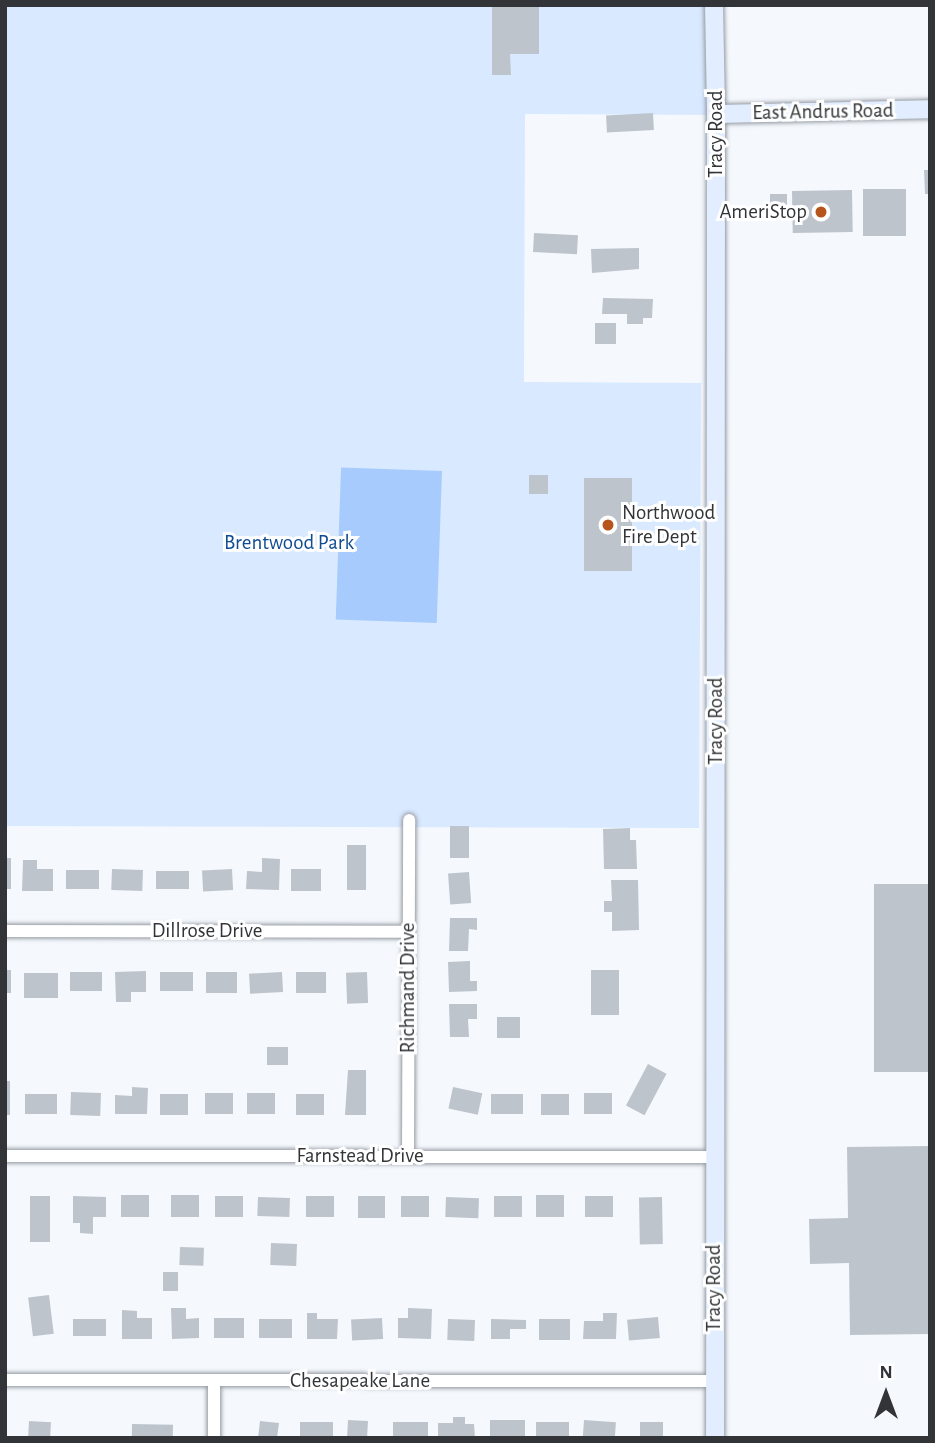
<!DOCTYPE html>
<style>
body{margin:0}
#map{position:relative;width:935px;height:1443px;overflow:hidden;background:#f5f9fe;font-family:"Alegreya Sans",sans-serif}
div>[style]{position:absolute}
[style*='--x']{left:calc(var(--x)*1px);top:calc(var(--y)*1px);width:calc(var(--w)*1px);rotate:calc(var(--a)*1deg)}
.green>*{inset:0;background:#d9e9ff}
.water>*{inset:0;background:#a6cbfc;transform-origin:0 0}
.building>*{inset:0;background:#bec4cc;transform-origin:0 0}
.roads{filter:drop-shadow(0 0 2px #969ba2) drop-shadow(0 0 2px #969ba2)}
.street>*{height:12px;margin:-6px;padding:0 6px;transform-origin:6px;border-radius:6px;background:#fff}
.secondary>*{height:18px;margin:-9px;padding:0 9px;transform-origin:9px;border-radius:9px;background:#e2eeff}
.dots>*{width:19px;height:19px;translate:-50% -50%;box-sizing:border-box;border:4px solid #fff;border-radius:50%}
span{translate:-50% -50%;white-space:nowrap;text-align:center;line-height:1.15;-webkit-text-stroke:6px #fff;paint-order:stroke}
.street-label{font-size:21px;color:#323437}
.poi-label{font-size:21px;color:#323437}
.right{translate:-100% -50%;text-align:right}
.left{translate:0 -50%;text-align:left}
.park-label{font-size:21px;color:#0f4c92}
.frame{position:absolute;inset:0;border:7px solid #323437;pointer-events:none}
.north{position:absolute;left:851px;top:1359px;width:70px;height:70px;-webkit-text-stroke:5px #fff;paint-order:stroke;rotate:0deg;font-size:19px;font-weight:700;line-height:28px;text-align:center;color:#323437}
.north::after{content:'';display:block;margin:auto;width:24px;height:32px;background:#323437;clip-path:polygon(50% 0,100% 100%,50% 72%,0 100%)}
</style>
<div id="map">
<div class="green">
<i style="clip-path:polygon(5px 5px,710px 5px,710px 115px,525px 114px,524px 382px,701px 383px,699px 828px,5px 826px)"></i>
</div>
<div class="water">
<i style="left:442px;top:471px;width:152px;height:101px;rotate:92deg"></i>
</div>
<div class="building">
<i style="clip-path:polygon(539px 6px,539px 54px,510px 54px,511px 75px,492px 75px,492px 7px)"></i>
<i style="left:653px;top:113px;width:17px;height:47px;rotate:87deg"></i>
<i style="clip-path:polygon(924px 170px,930px 170px,930px 194px,925px 194px)"></i>
<i style="left:906px;top:189px;width:47px;height:43px;rotate:90deg"></i>
<i style="left:852px;top:190px;width:42px;height:60px;rotate:89deg"></i>
<i style="left:787px;top:194px;width:18px;height:17px;rotate:90deg"></i>
<i style="left:534px;top:233px;width:44px;height:19px;rotate:3deg"></i>
<i style="clip-path:polygon(639px 248px,639px 269px,592px 273px,591px 249px)"></i>
<i style="clip-path:polygon(603px 298px,653px 299px,652px 318px,643px 318px,643px 324px,627px 324px,627px 314px,602px 314px)"></i>
<i style="left:595px;top:323px;width:21px;height:21px"></i>
<i style="left:529px;top:475px;width:19px;height:19px"></i>
<i style="left:584px;top:478px;width:48px;height:93px"></i>
<i style="left:450px;top:826px;width:19px;height:32px"></i>
<i style="clip-path:polygon(630px 828px,630px 840px,636px 840px,637px 869px,604px 869px,603px 829px)"></i>
<i style="left:347px;top:845px;width:19px;height:45px"></i>
<i style="left:5px;top:858px;width:6px;height:31px"></i>
<i style="clip-path:polygon(262px 858px,280px 859px,279px 890px,246px 889px,247px 871px,262px 872px)"></i>
<i style="clip-path:polygon(23px 860px,37px 860px,37px 869px,53px 869px,53px 891px,22px 891px)"></i>
<i style="left:112px;top:869px;width:31px;height:21px;rotate:2deg"></i>
<i style="left:232px;top:869px;width:21px;height:30px;rotate:87deg"></i>
<i style="left:291px;top:869px;width:30px;height:22px"></i>
<i style="left:66px;top:870px;width:33px;height:19px"></i>
<i style="left:156px;top:871px;width:33px;height:18px"></i>
<i style="left:469px;top:872px;width:31px;height:21px;rotate:86deg"></i>
<i style="clip-path:polygon(611px 880px,638px 880px,639px 930px,612px 931px,612px 912px,604px 912px,604px 901px,612px 901px)"></i>
<i style="left:930px;top:884px;width:188px;height:56px;rotate:90deg"></i>
<i style="clip-path:polygon(450px 918px,477px 918px,477px 930px,469px 929px,468px 951px,449px 951px)"></i>
<i style="clip-path:polygon(470px 961px,470px 981px,477px 981px,477px 991px,449px 992px,448px 962px)"></i>
<i style="left:5px;top:970px;width:6px;height:23px"></i>
<i style="left:619px;top:970px;width:45px;height:28px;rotate:90deg"></i>
<i style="clip-path:polygon(146px 971px,146px 992px,131px 992px,131px 1002px,116px 1002px,115px 972px)"></i>
<i style="left:70px;top:972px;width:32px;height:19px"></i>
<i style="left:193px;top:972px;width:19px;height:33px;rotate:90deg"></i>
<i style="left:206px;top:972px;width:31px;height:21px"></i>
<i style="left:282px;top:972px;width:20px;height:33px;rotate:87deg"></i>
<i style="left:296px;top:972px;width:30px;height:21px"></i>
<i style="left:367px;top:972px;width:31px;height:21px;rotate:88deg"></i>
<i style="left:24px;top:973px;width:34px;height:25px"></i>
<i style="clip-path:polygon(449px 1004px,477px 1004px,477px 1019px,468px 1019px,469px 1037px,450px 1037px)"></i>
<i style="left:497px;top:1017px;width:23px;height:21px"></i>
<i style="left:267px;top:1047px;width:21px;height:18px"></i>
<i style="left:648px;top:1064px;width:21px;height:47px;rotate:28deg"></i>
<i style="clip-path:polygon(348px 1070px,366px 1070px,366px 1115px,345px 1115px)"></i>
<i style="left:5px;top:1081px;width:5px;height:34px"></i>
<i style="clip-path:polygon(132px 1087px,148px 1088px,147px 1114px,115px 1114px,115px 1095px,132px 1096px)"></i>
<i style="left:453px;top:1087px;width:30px;height:22px;rotate:12deg"></i>
<i style="left:71px;top:1092px;width:30px;height:23px;rotate:2deg"></i>
<i style="left:205px;top:1093px;width:28px;height:21px"></i>
<i style="left:247px;top:1093px;width:28px;height:21px"></i>
<i style="left:584px;top:1093px;width:28px;height:21px"></i>
<i style="left:25px;top:1094px;width:32px;height:20px"></i>
<i style="left:160px;top:1094px;width:28px;height:21px"></i>
<i style="left:296px;top:1094px;width:28px;height:21px"></i>
<i style="left:491px;top:1094px;width:32px;height:20px"></i>
<i style="left:541px;top:1094px;width:28px;height:21px"></i>
<i style="clip-path:polygon(930px 1146px,930px 1334px,850px 1335px,849px 1263px,810px 1264px,809px 1219px,848px 1218px,847px 1147px)"></i>
<i style="left:121px;top:1195px;width:28px;height:22px"></i>
<i style="left:171px;top:1195px;width:28px;height:22px"></i>
<i style="left:564px;top:1195px;width:22px;height:28px;rotate:90deg"></i>
<i style="left:30px;top:1196px;width:20px;height:46px"></i>
<i style="clip-path:polygon(73px 1196px,106px 1197px,106px 1217px,93px 1217px,93px 1234px,80px 1233px,80px 1223px,73px 1223px)"></i>
<i style="left:215px;top:1196px;width:28px;height:21px"></i>
<i style="left:306px;top:1196px;width:28px;height:21px"></i>
<i style="left:358px;top:1196px;width:27px;height:22px"></i>
<i style="left:401px;top:1196px;width:28px;height:21px"></i>
<i style="left:494px;top:1196px;width:28px;height:21px"></i>
<i style="left:585px;top:1196px;width:28px;height:21px"></i>
<i style="left:258px;top:1197px;width:32px;height:19px;rotate:2deg"></i>
<i style="left:446px;top:1197px;width:33px;height:20px;rotate:2deg"></i>
<i style="left:662px;top:1197px;width:47px;height:23px;rotate:89deg"></i>
<i style="left:271px;top:1243px;width:26px;height:22px;rotate:2deg"></i>
<i style="left:180px;top:1247px;width:24px;height:18px;rotate:2deg"></i>
<i style="left:163px;top:1272px;width:15px;height:19px"></i>
<i style="left:49px;top:1295px;width:39px;height:21px;rotate:83deg"></i>
<i style="clip-path:polygon(171px 1308px,186px 1308px,186px 1319px,199px 1318px,199px 1338px,172px 1339px)"></i>
<i style="clip-path:polygon(408px 1308px,432px 1309px,431px 1339px,398px 1338px,398px 1318px,408px 1318px)"></i>
<i style="clip-path:polygon(122px 1310px,137px 1311px,137px 1318px,152px 1318px,152px 1339px,122px 1339px)"></i>
<i style="clip-path:polygon(307px 1313px,317px 1313px,317px 1319px,338px 1319px,337px 1339px,307px 1339px)"></i>
<i style="clip-path:polygon(603px 1313px,617px 1313px,616px 1339px,583px 1339px,584px 1321px,603px 1321px)"></i>
<i style="left:658px;top:1317px;width:21px;height:31px;rotate:85deg"></i>
<i style="left:244px;top:1318px;width:20px;height:30px;rotate:90deg"></i>
<i style="left:382px;top:1318px;width:21px;height:31px;rotate:87deg"></i>
<i style="left:106px;top:1319px;width:17px;height:33px;rotate:90deg"></i>
<i style="left:292px;top:1319px;width:19px;height:33px;rotate:90deg"></i>
<i style="left:448px;top:1319px;width:27px;height:21px;rotate:2deg"></i>
<i style="clip-path:polygon(491px 1319px,526px 1320px,526px 1329px,510px 1329px,510px 1339px,491px 1339px)"></i>
<i style="left:539px;top:1319px;width:31px;height:21px"></i>
<i style="clip-path:polygon(453px 1417px,465px 1417px,465px 1424px,474px 1424px,475px 1438px,438px 1438px,438px 1423px,453px 1423px)"></i>
<i style="left:348px;top:1420px;width:20px;height:18px;rotate:3deg"></i>
<i style="left:490px;top:1420px;width:35px;height:18px"></i>
<i style="left:584px;top:1420px;width:32px;height:18px;rotate:4deg"></i>
<i style="left:29px;top:1421px;width:22px;height:17px;rotate:3deg"></i>
<i style="clip-path:polygon(260px 1421px,279px 1423px,277px 1438px,258px 1438px)"></i>
<i style="left:300px;top:1422px;width:33px;height:16px"></i>
<i style="left:393px;top:1422px;width:35px;height:16px"></i>
<i style="left:536px;top:1422px;width:33px;height:16px"></i>
<i style="left:640px;top:1422px;width:23px;height:16px"></i>
<i style="left:132px;top:1424px;width:41px;height:14px;rotate:1deg"></i>
</div>
<div class="roads">
<div class="street">
<i style="--x:5;--y:931;--w:403;--a:0.1"></i>
<i style="--x:5;--y:1156;--w:710;--a:0.08"></i>
<i style="--x:408;--y:1156;--w:336;--a:-89.8"></i>
<i style="--x:5;--y:1380;--w:709;--a:0.08"></i>
<i style="--x:214;--y:1438;--w:58;--a:-90"></i>
</div>
<div class="secondary">
<i style="--x:714;--y:5;--w:109;--a:88.9"></i>
<i style="--x:716;--y:114;--w:1324;--a:90.04"></i>
<i style="--x:716;--y:114;--w:214;--a:-1.3"></i>
</div>
</div>
<div class="dots">
<i style="left:821px;top:212px;background:#b7541c"></i>
<i style="left:608px;top:525px;background:#b7541c"></i>
</div>
<div class="street-label">
<span style="left:823px;top:112px;rotate:-1deg">East Andrus Road</span>
<span style="left:716px;top:134px;rotate:-90deg">Tracy Road</span>
<span style="left:716px;top:721px;rotate:-90deg">Tracy Road</span>
<span style="left:207px;top:931px">Dillrose Drive</span>
<span style="left:408px;top:988px;rotate:-90deg">Richmand Drive</span>
<span style="left:360px;top:1156px">Farnstead Drive</span>
<span style="left:714px;top:1288px;rotate:-90deg">Tracy Road</span>
<span style="left:360px;top:1381px">Chesapeake Lane</span>
</div>
<div class="poi-label">
<span class="right" style="left:807px;top:212px">AmeriStop</span>
<span class="left" style="left:622px;top:525px">Northwood<br>Fire Dept</span>
</div>
<div class="park-label">
<span style="left:289px;top:543px">Brentwood Park</span>
</div>
<div class="frame"></div>
<div class="north">N</div>
</div>
